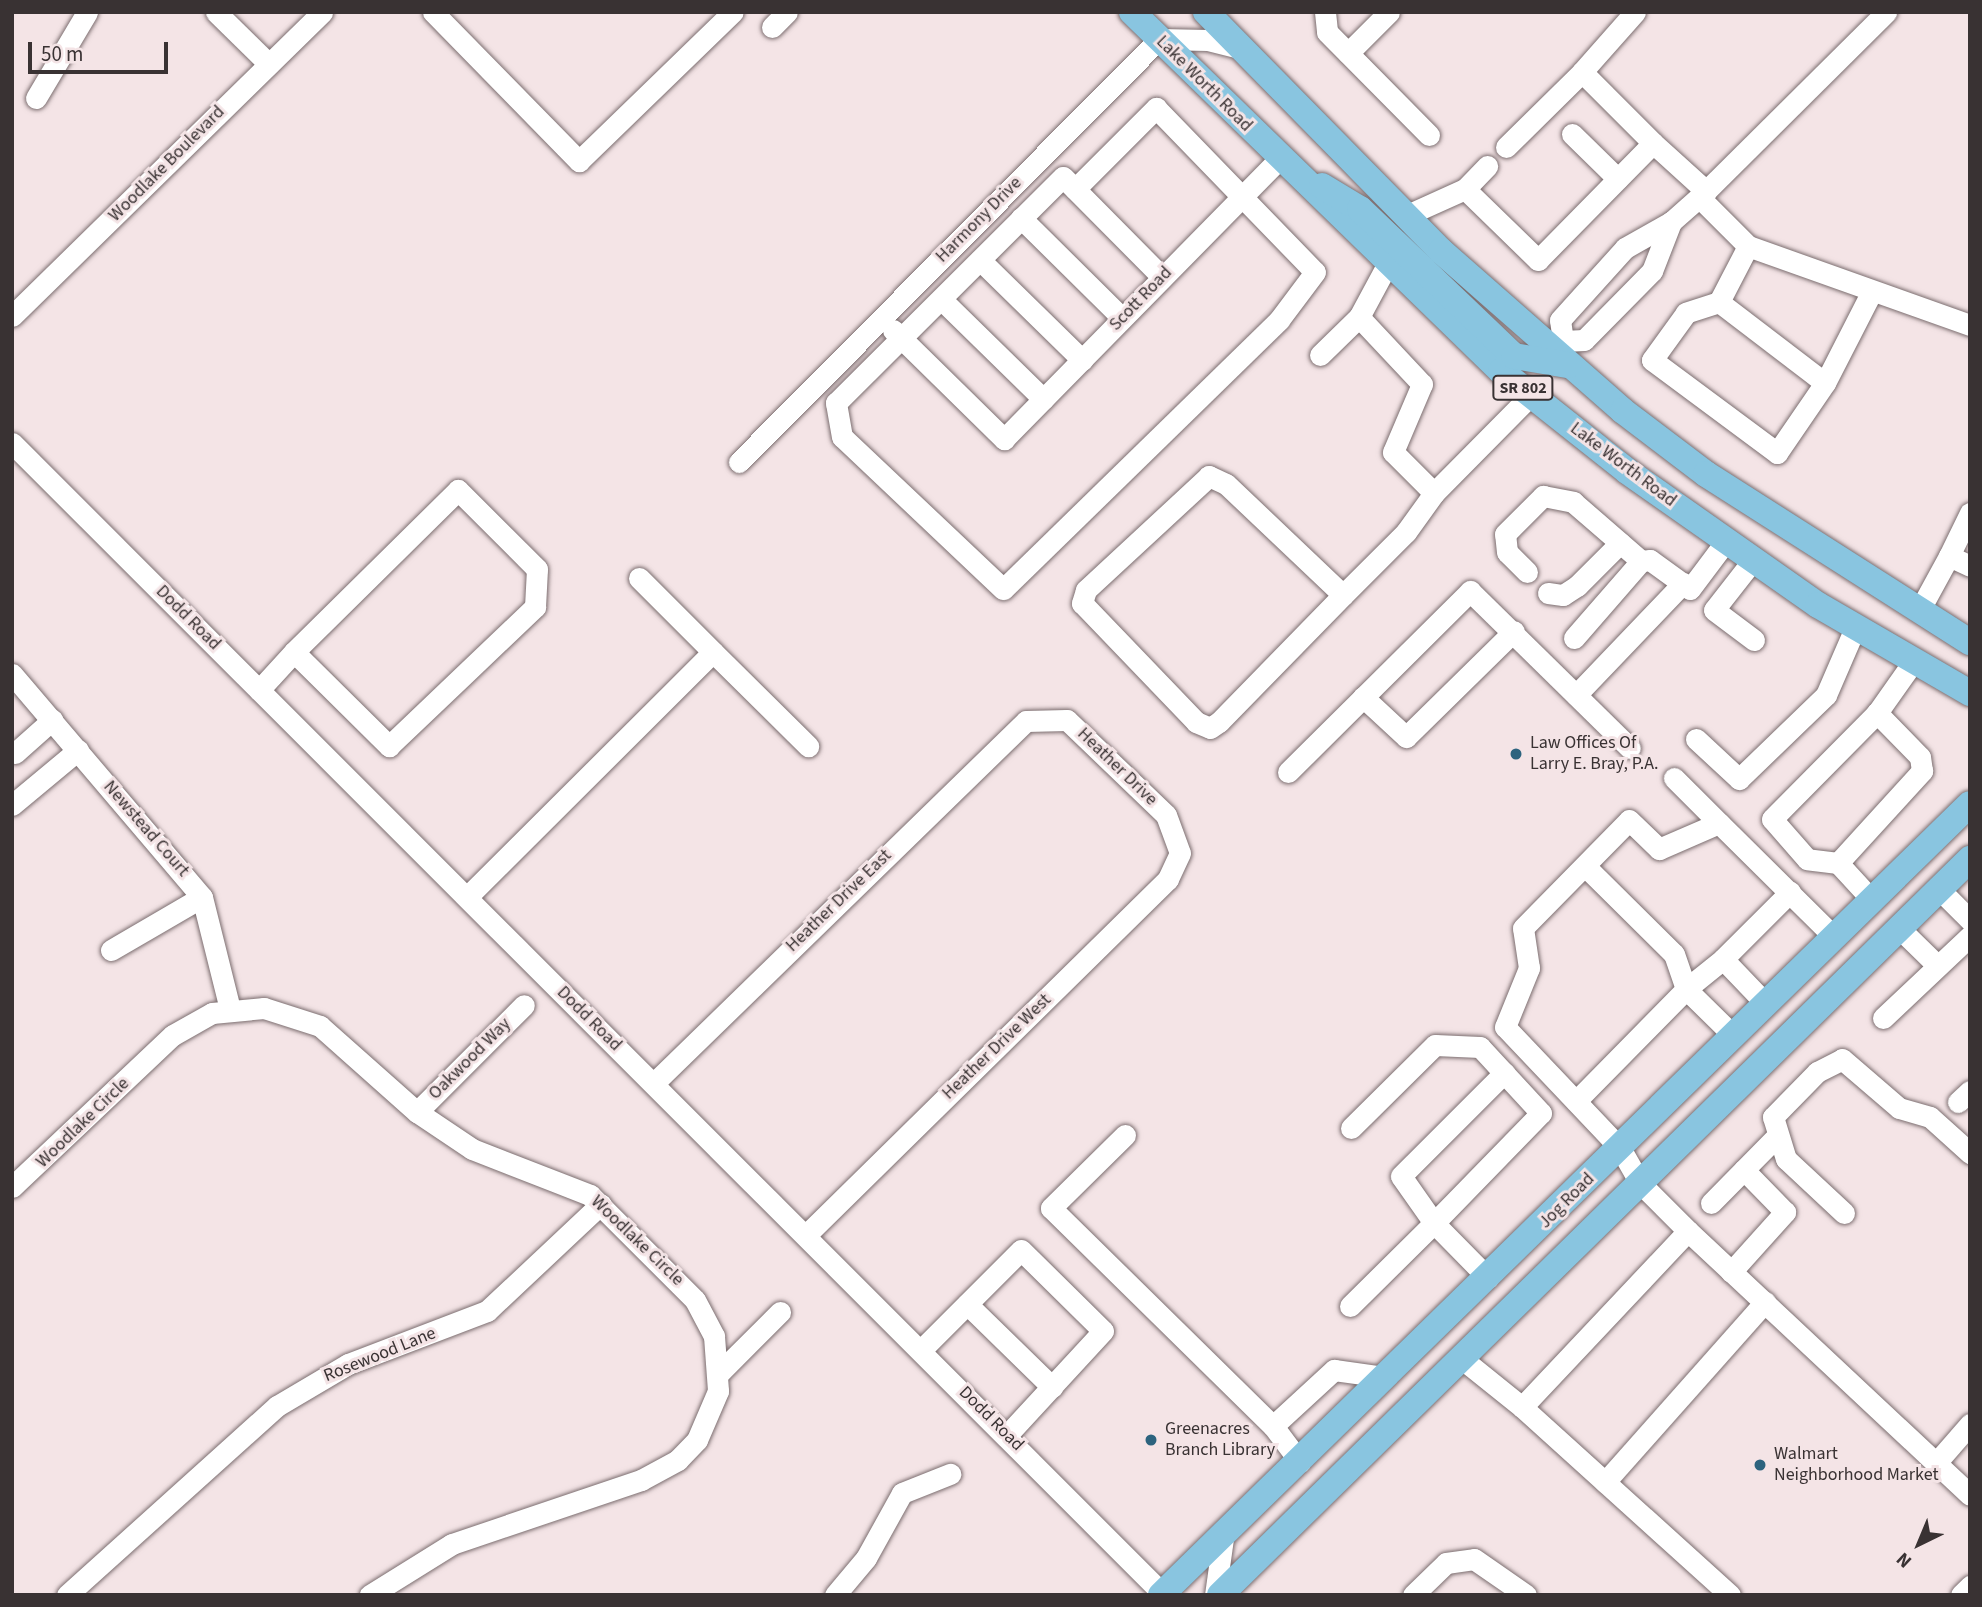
<!DOCTYPE html>
<style>
body{margin:0}
#map{position:relative;width:1982px;height:1607px;overflow:hidden;background:#f4e4e6;font-family:"Source Sans 3",sans-serif}
div>[style]{position:absolute}
[style*='--x']{left:calc(var(--x)*1px);top:calc(var(--y)*1px);width:calc(var(--w)*1px);rotate:calc(var(--a)*1deg)}
.roads{filter:drop-shadow(0 0 2px #7b6d6f) drop-shadow(0 0 2px #7b6d6f)}
.minor>*{height:21px;margin:-10.5px;padding:0 10.5px;transform-origin:10.5px;border-radius:10.5px;background:#fff}
.major>*{height:26px;margin:-13px;padding:0 13px;transform-origin:13px;border-radius:13px;background:#89c5e0}
.dots>*{width:19px;height:19px;translate:-50% -50%;box-sizing:border-box;border:4px solid #f4e4e6;border-radius:50%}
span{translate:-50% -50%;white-space:nowrap;text-align:center;line-height:1.15;-webkit-text-stroke:6px #f4e4e6;paint-order:stroke}
.shield-label span{padding:2px 5px;background:#f4e4e6;border:2px solid;border-radius:5px;-webkit-text-stroke-width:0}
.shield-label{font-size:16px;color:#393233;font-weight:700}
.street-label{font-size:18px;color:#393233}
.poi-label{font-size:18px;color:#393233}
.left{translate:0 -50%;text-align:left}
.frame{position:absolute;inset:0;border:14px solid #393233;pointer-events:none}
.north{position:absolute;left:1884px;top:1509px;width:70px;height:70px;-webkit-text-stroke:5px #f4e4e6;paint-order:stroke;rotate:223deg;font-size:19px;font-weight:700;line-height:28px;text-align:center;color:#393233}
.north::after{content:'';display:block;margin:auto;width:24px;height:32px;background:#393233;clip-path:polygon(50% 0,100% 100%,50% 72%,0 100%)}
.scale{position:absolute;left:28px;top:42px;width:140px;height:32px;box-sizing:border-box;border:4px solid #393233;border-top:0;padding-left:9px;font-size:21px;line-height:24px;white-space:nowrap;color:#393233;-webkit-text-stroke:5px #f4e4e6;paint-order:stroke}
</style>
<div id="map">
<div class="roads">
<div class="minor">
<i style="--x:216;--y:12;--w:74;--a:44.5"></i>
<i style="--x:433;--y:12;--w:209;--a:45.6"></i>
<i style="--x:579;--y:161;--w:214;--a:-44.1"></i>
<i style="--x:1325;--y:12;--w:20;--a:84"></i>
<i style="--x:1327;--y:32;--w:145;--a:45.3"></i>
<i style="--x:1635;--y:12;--w:80;--a:131.5"></i>
<i style="--x:1582;--y:72;--w:100;--a:45"></i>
<i style="--x:772;--y:27;--w:21;--a:-45"></i>
<i style="--x:1348;--y:53;--w:58;--a:-45"></i>
<i style="--x:36;--y:98;--w:100;--a:-59.3"></i>
<i style="--x:1572;--y:134;--w:64;--a:44.4"></i>
<i style="--x:1506;--y:147;--w:107;--a:-44.6"></i>
<i style="--x:1075;--y:189;--w:115;--a:-45"></i>
<i style="--x:1156;--y:108;--w:228;--a:45.9"></i>
<i style="--x:1315;--y:272;--w:60;--a:126.9"></i>
<i style="--x:1279;--y:320;--w:385;--a:135.7"></i>
<i style="--x:1003;--y:589;--w:221;--a:-136.6"></i>
<i style="--x:842;--y:437;--w:35;--a:-100"></i>
<i style="--x:836;--y:403;--w:320;--a:-44.9"></i>
<i style="--x:1063;--y:177;--w:141;--a:45.3"></i>
<i style="--x:1465;--y:189;--w:102;--a:44.2"></i>
<i style="--x:1538;--y:260;--w:164;--a:-45.5"></i>
<i style="--x:1653;--y:143;--w:72;--a:42.2"></i>
<i style="--x:1699;--y:197;--w:69;--a:45"></i>
<i style="--x:1748;--y:246;--w:236;--a:19.6"></i>
<i style="--x:1405;--y:216;--w:66;--a:-24.2"></i>
<i style="--x:1465;--y:189;--w:32;--a:-46"></i>
<i style="--x:1021;--y:218;--w:142;--a:44.7"></i>
<i style="--x:1748;--y:246;--w:63;--a:117.4"></i>
<i style="--x:1719;--y:302;--w:35;--a:162"></i>
<i style="--x:1686;--y:313;--w:58;--a:125.9"></i>
<i style="--x:1652;--y:360;--w:156;--a:36.6"></i>
<i style="--x:1777;--y:453;--w:85;--a:-55.6"></i>
<i style="--x:1825;--y:383;--w:99;--a:-62.9"></i>
<i style="--x:980;--y:260;--w:143;--a:44.4"></i>
<i style="--x:1387;--y:265;--w:59;--a:118.3"></i>
<i style="--x:1359;--y:317;--w:92;--a:46.8"></i>
<i style="--x:1422;--y:384;--w:74;--a:113.1"></i>
<i style="--x:1393;--y:452;--w:58;--a:45"></i>
<i style="--x:1434;--y:493;--w:138;--a:-45.3"></i>
<i style="--x:941;--y:299;--w:143;--a:44.4"></i>
<i style="--x:1719;--y:302;--w:133;--a:37.4"></i>
<i style="--x:12;--y:316;--w:434;--a:-44.4"></i>
<i style="--x:893;--y:330;--w:156;--a:44.5"></i>
<i style="--x:1004;--y:439;--w:392;--a:-45.5"></i>
<i style="--x:1563;--y:341;--w:21;--a:-3"></i>
<i style="--x:1584;--y:340;--w:97;--a:-45.4"></i>
<i style="--x:1652;--y:271;--w:53;--a:-68.8"></i>
<i style="--x:1554;--y:353;--w:15;--a:-53"></i>
<i style="--x:1563;--y:341;--w:21;--a:-98"></i>
<i style="--x:1560;--y:320;--w:97;--a:-47.9"></i>
<i style="--x:1625;--y:248;--w:53;--a:-29.5"></i>
<i style="--x:1671;--y:222;--w:47;--a:-41.5"></i>
<i style="--x:1706;--y:191;--w:254;--a:-44.8"></i>
<i style="--x:1320;--y:355;--w:54;--a:-44.3"></i>
<i style="--x:12;--y:443;--w:1629;--a:45"></i>
<i style="--x:739;--y:462;--w:596;--a:-45.2"></i>
<i style="--x:1159;--y:39;--w:49;--a:1.2"></i>
<i style="--x:1208;--y:40;--w:36;--a:14"></i>
<i style="--x:1949;--y:556;--w:48;--a:-64"></i>
<i style="--x:1753;--y:560;--w:63;--a:128"></i>
<i style="--x:1714;--y:610;--w:50;--a:36.9"></i>
<i style="--x:1527;--y:572;--w:28;--a:-135"></i>
<i style="--x:1507;--y:552;--w:18;--a:-96"></i>
<i style="--x:1505;--y:534;--w:54;--a:-45"></i>
<i style="--x:1543;--y:496;--w:31;--a:11"></i>
<i style="--x:1573;--y:502;--w:90;--a:40.9"></i>
<i style="--x:639;--y:578;--w:105;--a:45"></i>
<i style="--x:1548;--y:593;--w:15;--a:8"></i>
<i style="--x:1563;--y:595;--w:17;--a:-33"></i>
<i style="--x:1577;--y:586;--w:61;--a:-45"></i>
<i style="--x:1343;--y:595;--w:161;--a:-136.5"></i>
<i style="--x:1226;--y:484;--w:19;--a:-155"></i>
<i style="--x:1209;--y:476;--w:168;--a:137.2"></i>
<i style="--x:1086;--y:590;--w:14;--a:107"></i>
<i style="--x:1082;--y:603;--w:165;--a:46.2"></i>
<i style="--x:1196;--y:722;--w:15;--a:23"></i>
<i style="--x:1210;--y:728;--w:11;--a:-34"></i>
<i style="--x:1219;--y:722;--w:177;--a:-45.7"></i>
<i style="--x:1343;--y:595;--w:89;--a:-45"></i>
<i style="--x:1406;--y:532;--w:48;--a:-54.3"></i>
<i style="--x:1919;--y:611;--w:63;--a:-61.4"></i>
<i style="--x:1949;--y:556;--w:23;--a:25"></i>
<i style="--x:1574;--y:638;--w:102;--a:-49"></i>
<i style="--x:1641;--y:561;--w:9;--a:-6"></i>
<i style="--x:1650;--y:560;--w:49;--a:35.9"></i>
<i style="--x:1690;--y:589;--w:60;--a:-53.1"></i>
<i style="--x:12;--y:674;--w:293;--a:49.6"></i>
<i style="--x:202;--y:897;--w:115;--a:76"></i>
<i style="--x:259;--y:690;--w:52;--a:-47.4"></i>
<i style="--x:294;--y:652;--w:134;--a:44.7"></i>
<i style="--x:389;--y:746;--w:202;--a:-43.6"></i>
<i style="--x:535;--y:607;--w:38;--a:-87"></i>
<i style="--x:537;--y:569;--w:112;--a:-135"></i>
<i style="--x:458;--y:490;--w:231;--a:135.4"></i>
<i style="--x:1576;--y:695;--w:155;--a:-46.3"></i>
<i style="--x:1363;--y:697;--w:59;--a:42.9"></i>
<i style="--x:1406;--y:737;--w:151;--a:-44.5"></i>
<i style="--x:1696;--y:739;--w:59;--a:42.9"></i>
<i style="--x:1739;--y:779;--w:121;--a:-44"></i>
<i style="--x:1826;--y:695;--w:73;--a:-66.6"></i>
<i style="--x:15;--y:753;--w:50;--a:-41.7"></i>
<i style="--x:1288;--y:772;--w:257;--a:-44.8"></i>
<i style="--x:1470;--y:591;--w:224;--a:44.5"></i>
<i style="--x:1674;--y:778;--w:64;--a:45"></i>
<i style="--x:12;--y:805;--w:86;--a:-39.8"></i>
<i style="--x:1838;--y:863;--w:125;--a:-47.6"></i>
<i style="--x:1922;--y:771;--w:14;--a:-98"></i>
<i style="--x:1920;--y:757;--w:62;--a:-134.3"></i>
<i style="--x:1585;--y:866;--w:125;--a:44.7"></i>
<i style="--x:1674;--y:954;--w:37;--a:71"></i>
<i style="--x:1686;--y:989;--w:48;--a:-39"></i>
<i style="--x:1939;--y:889;--w:44;--a:45"></i>
<i style="--x:467;--y:897;--w:347;--a:-44.9"></i>
<i style="--x:713;--y:652;--w:134;--a:44.7"></i>
<i style="--x:1872;--y:900;--w:50;--a:-132.6"></i>
<i style="--x:1838;--y:863;--w:31;--a:-173"></i>
<i style="--x:1807;--y:859;--w:53;--a:-131.2"></i>
<i style="--x:1772;--y:819;--w:149;--a:-45.3"></i>
<i style="--x:1877;--y:713;--w:62;--a:-54.8"></i>
<i style="--x:1899;--y:928;--w:54;--a:44.3"></i>
<i style="--x:111;--y:950;--w:105;--a:-30.2"></i>
<i style="--x:1766;--y:1004;--w:62;--a:-133.7"></i>
<i style="--x:1723;--y:959;--w:95;--a:-45"></i>
<i style="--x:1883;--y:1018;--w:120;--a:-43.3"></i>
<i style="--x:654;--y:1083;--w:519;--a:-44.22"></i>
<i style="--x:1026;--y:721;--w:41;--a:-1.4"></i>
<i style="--x:1067;--y:720;--w:137;--a:43.8"></i>
<i style="--x:1166;--y:815;--w:40;--a:69.8"></i>
<i style="--x:1180;--y:853;--w:29;--a:115"></i>
<i style="--x:1168;--y:879;--w:508;--a:135.48"></i>
<i style="--x:1576;--y:1101;--w:157;--a:-45.5"></i>
<i style="--x:1686;--y:989;--w:67;--a:44.4"></i>
<i style="--x:1958;--y:1102;--w:16;--a:-43"></i>
<i style="--x:417;--y:1112;--w:151;--a:-45"></i>
<i style="--x:1351;--y:1128;--w:118;--a:-44.7"></i>
<i style="--x:1435;--y:1045;--w:45;--a:2.5"></i>
<i style="--x:1480;--y:1047;--w:90;--a:47.3"></i>
<i style="--x:1541;--y:1113;--w:153;--a:134.2"></i>
<i style="--x:1434;--y:1223;--w:77;--a:45.5"></i>
<i style="--x:1125;--y:1135;--w:104;--a:135.4"></i>
<i style="--x:1051;--y:1208;--w:311;--a:44.5"></i>
<i style="--x:1273;--y:1426;--w:45;--a:53.1"></i>
<i style="--x:12;--y:1187;--w:221;--a:-43.4"></i>
<i style="--x:173;--y:1035;--w:45;--a:-29.4"></i>
<i style="--x:212;--y:1013;--w:52;--a:-5.5"></i>
<i style="--x:264;--y:1008;--w:59;--a:17.8"></i>
<i style="--x:320;--y:1026;--w:130;--a:41.6"></i>
<i style="--x:417;--y:1112;--w:66;--a:33.9"></i>
<i style="--x:472;--y:1149;--w:127;--a:21.3"></i>
<i style="--x:590;--y:1195;--w:148;--a:45"></i>
<i style="--x:695;--y:1300;--w:41;--a:62.2"></i>
<i style="--x:714;--y:1336;--w:55;--a:85.8"></i>
<i style="--x:718;--y:1391;--w:53;--a:113.2"></i>
<i style="--x:697;--y:1440;--w:28;--a:134"></i>
<i style="--x:678;--y:1460;--w:42;--a:151.6"></i>
<i style="--x:641;--y:1480;--w:200;--a:161.3"></i>
<i style="--x:452;--y:1544;--w:97;--a:148.1"></i>
<i style="--x:1711;--y:1203;--w:95;--a:-45.4"></i>
<i style="--x:1844;--y:1213;--w:79;--a:-137"></i>
<i style="--x:1786;--y:1159;--w:44;--a:-107.2"></i>
<i style="--x:1773;--y:1117;--w:63;--a:-45.6"></i>
<i style="--x:1817;--y:1072;--w:28;--a:-27"></i>
<i style="--x:1842;--y:1059;--w:75;--a:40.7"></i>
<i style="--x:1899;--y:1108;--w:32;--a:16"></i>
<i style="--x:1930;--y:1117;--w:54;--a:42"></i>
<i style="--x:1688;--y:1231;--w:68;--a:-135"></i>
<i style="--x:1640;--y:1183;--w:40;--a:-119.7"></i>
<i style="--x:1620;--y:1148;--w:167;--a:-133.5"></i>
<i style="--x:1505;--y:1027;--w:64;--a:-67.9"></i>
<i style="--x:1529;--y:968;--w:40;--a:-98.5"></i>
<i style="--x:1523;--y:928;--w:151;--a:-45.5"></i>
<i style="--x:1629;--y:820;--w:42;--a:44"></i>
<i style="--x:1659;--y:849;--w:65;--a:-23.4"></i>
<i style="--x:1719;--y:823;--w:162;--a:44.7"></i>
<i style="--x:1731;--y:1272;--w:81;--a:-48"></i>
<i style="--x:1785;--y:1212;--w:59;--a:-134.3"></i>
<i style="--x:967;--y:1304;--w:119;--a:44.3"></i>
<i style="--x:1350;--y:1306;--w:118;--a:-44.7"></i>
<i style="--x:1434;--y:1223;--w:57;--a:-125.1"></i>
<i style="--x:1401;--y:1176;--w:146;--a:-45"></i>
<i style="--x:921;--y:1350;--w:141;--a:-45"></i>
<i style="--x:1021;--y:1250;--w:115;--a:44.6"></i>
<i style="--x:1103;--y:1331;--w:142;--a:132.7"></i>
<i style="--x:1461;--y:1358;--w:78;--a:38.8"></i>
<i style="--x:720;--y:1372;--w:85;--a:-45"></i>
<i style="--x:1273;--y:1426;--w:83;--a:-42.6"></i>
<i style="--x:1334;--y:1370;--w:50;--a:8"></i>
<i style="--x:1936;--y:1463;--w:52;--a:-48.9"></i>
<i style="--x:1605;--y:1482;--w:241;--a:-48.4"></i>
<i style="--x:67;--y:1595;--w:283;--a:-42"></i>
<i style="--x:277;--y:1406;--w:82;--a:-30.6"></i>
<i style="--x:348;--y:1364;--w:149;--a:-20.9"></i>
<i style="--x:487;--y:1311;--w:156;--a:-43.2"></i>
<i style="--x:835;--y:1595;--w:48;--a:-50"></i>
<i style="--x:866;--y:1558;--w:74;--a:-61"></i>
<i style="--x:902;--y:1493;--w:52;--a:-21.6"></i>
<i style="--x:1215;--y:1595;--w:58;--a:-82"></i>
<i style="--x:1413;--y:1595;--w:46;--a:-44.1"></i>
<i style="--x:1446;--y:1563;--w:28;--a:-8"></i>
<i style="--x:1474;--y:1559;--w:63;--a:34.7"></i>
<i style="--x:1730;--y:1595;--w:280;--a:-137.9"></i>
<i style="--x:1522;--y:1407;--w:242;--a:-46.7"></i>
<i style="--x:1688;--y:1231;--w:386;--a:43.1"></i>
<i style="--x:1961;--y:1595;--w:13;--a:-45"></i>
</div>
<div class="major">
<i style="--x:1132;--y:12;--w:515;--a:44.21"></i>
<i style="--x:1501;--y:371;--w:161;--a:38.4"></i>
<i style="--x:1627;--y:471;--w:233;--a:35.1"></i>
<i style="--x:1818;--y:605;--w:176;--a:30.1"></i>
<i style="--x:1206;--y:12;--w:335;--a:45.5"></i>
<i style="--x:1441;--y:251;--w:242;--a:41.3"></i>
<i style="--x:1623;--y:411;--w:104;--a:37.2"></i>
<i style="--x:1706;--y:474;--w:313;--a:32.5"></i>
<i style="--x:1322;--y:186;--w:44;--a:31.2"></i>
<i style="--x:1360;--y:209;--w:213;--a:43.7"></i>
<i style="--x:1514;--y:356;--w:55;--a:9.5"></i>
<i style="--x:1161;--y:1595;--w:1131;--a:-44.36"></i>
<i style="--x:1220;--y:1595;--w:1051;--a:-44.46"></i>
</div>
</div>
<div class="dots">
<i style="left:1516px;top:754px;background:#2c637e"></i>
<i style="left:1151px;top:1440px;background:#2c637e"></i>
<i style="left:1760px;top:1465px;background:#2c637e"></i>
</div>
<div class="shield-label">
<span style="left:1523px;top:388px">SR 802</span>
</div>
<div class="street-label">
<span style="left:1204px;top:84px;rotate:45deg">Lake Worth Road</span>
<span style="left:167px;top:164px;rotate:-45deg">Woodlake Boulevard</span>
<span style="left:979px;top:220px;rotate:-45deg">Harmony Drive</span>
<span style="left:1141px;top:299px;rotate:-46deg">Scott Road</span>
<span style="left:1623px;top:465px;rotate:37deg">Lake Worth Road</span>
<span style="left:188px;top:618px;rotate:45deg">Dodd Road</span>
<span style="left:1117px;top:767px;rotate:44deg">Heather Drive</span>
<span style="left:146px;top:829px;rotate:49deg">Newstead Court</span>
<span style="left:839px;top:901px;rotate:-44deg">Heather Drive East</span>
<span style="left:589px;top:1019px;rotate:45deg">Dodd Road</span>
<span style="left:997px;top:1047px;rotate:-44deg">Heather Drive West</span>
<span style="left:470px;top:1059px;rotate:-45deg">Oakwood Way</span>
<span style="left:83px;top:1123px;rotate:-44deg">Woodlake Circle</span>
<span style="left:1567px;top:1201px;rotate:-45deg">Jog Road</span>
<span style="left:637px;top:1241px;rotate:44deg">Woodlake Circle</span>
<span style="left:380px;top:1355px;rotate:-22deg">Rosewood Lane</span>
<span style="left:991px;top:1419px;rotate:45deg">Dodd Road</span>
</div>
<div class="poi-label">
<span class="left" style="left:1530px;top:754px">Law Offices Of<br>Larry E. Bray, P.A.</span>
<span class="left" style="left:1165px;top:1440px">Greenacres<br>Branch Library</span>
<span class="left" style="left:1774px;top:1465px">Walmart<br>Neighborhood Market</span>
</div>
<div class="frame"></div>
<div class="north">N</div>
<div class="scale">50 m</div>
</div>
